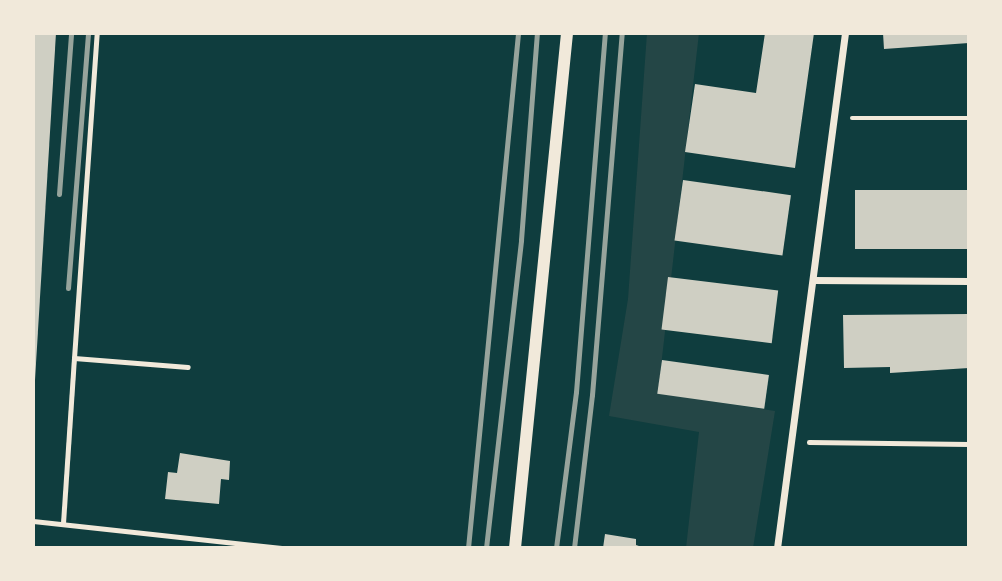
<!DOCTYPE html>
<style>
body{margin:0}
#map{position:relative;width:1002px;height:581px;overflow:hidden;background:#0f3d3e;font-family:"Titillium Web",sans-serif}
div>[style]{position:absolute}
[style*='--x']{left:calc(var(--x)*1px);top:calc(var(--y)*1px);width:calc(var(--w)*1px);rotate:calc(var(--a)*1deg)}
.green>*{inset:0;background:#244646}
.building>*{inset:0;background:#cfcfc3;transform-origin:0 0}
.path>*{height:4.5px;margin:-2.25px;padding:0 2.25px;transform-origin:2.25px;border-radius:2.25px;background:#f1e9da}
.service>*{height:5px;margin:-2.5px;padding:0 2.5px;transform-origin:2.5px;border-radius:2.5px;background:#f1e9da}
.minor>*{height:7px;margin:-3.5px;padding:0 3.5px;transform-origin:3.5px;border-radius:3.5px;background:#f1e9da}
.tertiary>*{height:12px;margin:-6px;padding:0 6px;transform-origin:6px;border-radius:6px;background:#f1e9da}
.rail>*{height:5px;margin:-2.5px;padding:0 2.5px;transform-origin:2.5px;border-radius:2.5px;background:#97a49c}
span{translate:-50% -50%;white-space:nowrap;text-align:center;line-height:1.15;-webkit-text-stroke:5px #f1e9da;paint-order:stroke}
.frame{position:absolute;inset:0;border:35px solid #f1e9da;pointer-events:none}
</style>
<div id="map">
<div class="green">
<i style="clip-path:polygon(647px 33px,699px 33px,658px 393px,775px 411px,753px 548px,686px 548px,699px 432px,609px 416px,628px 299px)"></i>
</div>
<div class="building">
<i style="clip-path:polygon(33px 33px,56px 33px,35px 380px,33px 380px)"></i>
<i style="clip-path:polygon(765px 33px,814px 33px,795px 168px,685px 152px,695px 84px,756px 93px)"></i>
<i style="clip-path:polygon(883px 33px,969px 33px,969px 43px,884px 49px)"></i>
<i style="left:683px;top:180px;width:109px;height:61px;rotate:8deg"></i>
<i style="left:969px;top:190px;width:59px;height:114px;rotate:90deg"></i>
<i style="left:668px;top:277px;width:111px;height:53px;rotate:7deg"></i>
<i style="clip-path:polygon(969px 314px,969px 368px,890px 373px,890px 367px,844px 368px,843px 315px)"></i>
<i style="left:662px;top:360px;width:108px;height:34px;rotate:8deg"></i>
<i style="clip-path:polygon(180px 453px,230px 461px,229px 480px,221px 479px,219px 504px,165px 499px,168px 472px,177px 473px)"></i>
<i style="clip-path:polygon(605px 534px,636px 539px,636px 545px,645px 548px,603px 548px)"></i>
</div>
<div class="path">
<i style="--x:852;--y:118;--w:117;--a:0"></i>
<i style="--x:809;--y:442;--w:160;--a:0.7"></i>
</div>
<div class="service">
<i style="--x:74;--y:358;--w:326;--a:-86"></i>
<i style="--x:33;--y:521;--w:250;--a:6.2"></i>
<i style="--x:63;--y:523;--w:165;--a:-86.2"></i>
<i style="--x:74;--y:358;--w:114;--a:4.5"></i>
</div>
<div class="minor">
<i style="--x:813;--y:280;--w:156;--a:0.4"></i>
<i style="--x:777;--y:548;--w:519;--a:-82.48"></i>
</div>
<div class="tertiary">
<i style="--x:515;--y:548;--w:518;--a:-84.23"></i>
</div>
<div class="rail">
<i style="--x:59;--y:194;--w:161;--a:-85.7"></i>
<i style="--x:68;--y:288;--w:256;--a:-85.5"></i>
<i style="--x:468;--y:548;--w:517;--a:-84.45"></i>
<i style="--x:486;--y:548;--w:310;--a:-83.5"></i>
<i style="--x:521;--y:240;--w:208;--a:-85.6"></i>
<i style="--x:556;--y:548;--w:157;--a:-82.7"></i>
<i style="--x:576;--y:392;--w:360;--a:-85.4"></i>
<i style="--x:574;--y:548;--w:154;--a:-83.3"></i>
<i style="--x:592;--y:395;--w:363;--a:-85.3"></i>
</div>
<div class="frame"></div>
</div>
